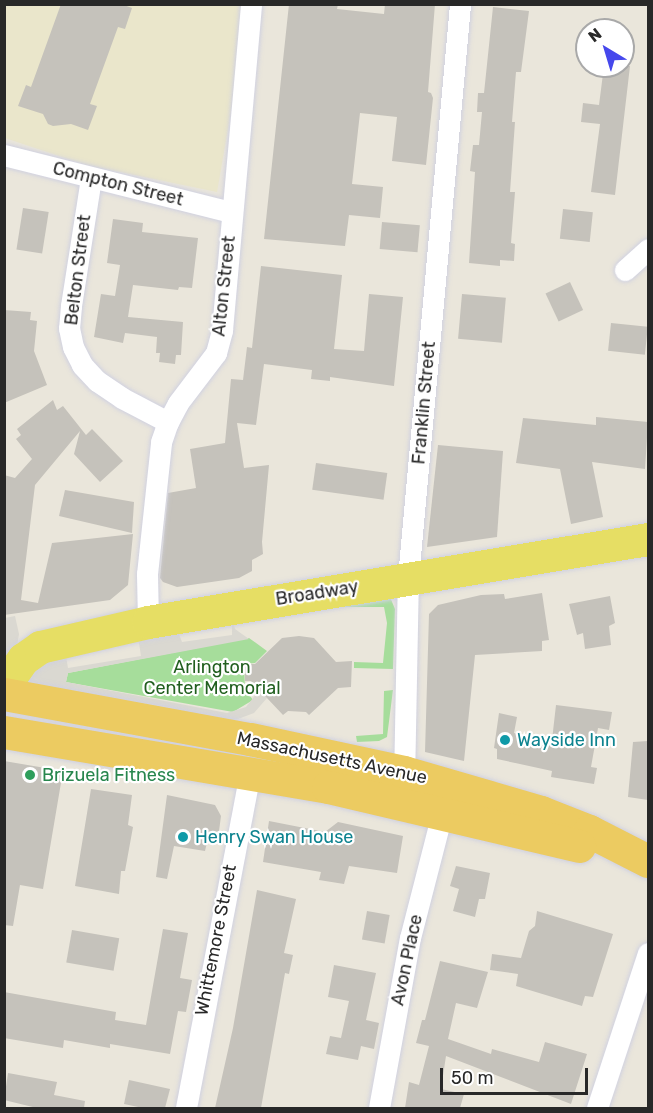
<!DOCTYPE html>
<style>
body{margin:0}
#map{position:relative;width:653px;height:1113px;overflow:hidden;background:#eae6db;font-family:Rubik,sans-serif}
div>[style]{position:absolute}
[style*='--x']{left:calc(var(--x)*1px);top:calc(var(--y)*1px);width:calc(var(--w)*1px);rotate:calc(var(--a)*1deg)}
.education>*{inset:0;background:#eae6cb}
.green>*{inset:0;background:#a6dd9b}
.plaza>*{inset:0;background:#dad8d1}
.building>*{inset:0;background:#c5c2bb;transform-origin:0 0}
.roads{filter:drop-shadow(0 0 2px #d0d1e0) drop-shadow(0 0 2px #d0d1e0)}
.minor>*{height:21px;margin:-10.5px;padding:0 10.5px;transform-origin:10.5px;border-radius:10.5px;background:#fff}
.primary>*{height:33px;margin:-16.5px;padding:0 16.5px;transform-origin:16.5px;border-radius:16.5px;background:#e6de64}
.trunk>*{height:33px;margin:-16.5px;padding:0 16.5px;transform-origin:16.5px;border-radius:16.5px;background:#eccb61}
.dots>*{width:16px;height:16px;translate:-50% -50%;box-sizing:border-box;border:3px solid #fff;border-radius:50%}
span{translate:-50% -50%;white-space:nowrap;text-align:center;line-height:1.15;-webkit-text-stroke:4.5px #fff;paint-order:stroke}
.street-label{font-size:18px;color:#282828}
.park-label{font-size:18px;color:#215f1f}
.culture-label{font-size:18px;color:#0d838f}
.left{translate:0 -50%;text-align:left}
.leisure-label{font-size:18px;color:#27864d}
.frame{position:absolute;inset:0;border:6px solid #282828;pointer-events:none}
.north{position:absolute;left:575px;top:18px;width:60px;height:60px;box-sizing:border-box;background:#fff;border:2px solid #a9a9a9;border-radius:50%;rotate:322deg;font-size:16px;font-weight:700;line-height:24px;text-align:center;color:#282828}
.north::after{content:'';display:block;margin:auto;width:21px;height:27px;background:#4648ec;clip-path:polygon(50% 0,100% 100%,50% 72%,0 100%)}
.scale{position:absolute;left:440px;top:1068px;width:148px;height:27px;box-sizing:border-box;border:3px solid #282828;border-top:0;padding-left:8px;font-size:18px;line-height:21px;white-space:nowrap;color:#282828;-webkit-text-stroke:4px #fff;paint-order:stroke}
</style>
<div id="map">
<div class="education">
<i style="clip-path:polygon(5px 5px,244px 5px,232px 106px,217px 192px,86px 165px,5px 138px)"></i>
</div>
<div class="green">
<i style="clip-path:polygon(390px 597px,395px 609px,393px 669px,354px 668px,354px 662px,383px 663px,387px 623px,384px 607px,345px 607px,344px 599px)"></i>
<i style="clip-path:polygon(249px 638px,267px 651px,255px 663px,244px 664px,245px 689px,253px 700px,233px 712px,66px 682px,68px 673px)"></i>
<i style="clip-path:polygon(393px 690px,387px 737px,379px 741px,357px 742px,356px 736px,383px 734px,384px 691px)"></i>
</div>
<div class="plaza">
<i style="clip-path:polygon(15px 616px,19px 634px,17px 646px,5px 659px,5px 618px)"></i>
<i style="clip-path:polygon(232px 618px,235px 629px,249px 639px,68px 673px,66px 682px,227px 713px,246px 707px,260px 689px,267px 698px,254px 713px,238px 719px,221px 724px,183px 720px,173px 708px,81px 693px,29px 689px,29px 681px,45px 658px,66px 656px,68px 668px,141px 656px,138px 637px,177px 629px,182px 642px,232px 635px)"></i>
</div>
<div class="building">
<i style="clip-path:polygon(61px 4px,121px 4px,132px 8px,125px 29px,118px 27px,90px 104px,97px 106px,88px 130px,71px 124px,53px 126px,48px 124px,43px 114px,18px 106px,26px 85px,31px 87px)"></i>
<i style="clip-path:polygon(289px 4px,338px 4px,337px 9px,384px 14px,385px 4px,435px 4px,428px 92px,431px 93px,433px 98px,426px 165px,392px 161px,397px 117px,360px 113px,352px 184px,383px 187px,380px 218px,349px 215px,345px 246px,264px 239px)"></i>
<i style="clip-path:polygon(493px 7px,529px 11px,521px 72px,516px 72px,512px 122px,515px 122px,510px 192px,515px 192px,511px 243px,515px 244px,514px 261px,500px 260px,500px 266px,469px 263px,475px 172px,470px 171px,473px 145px,479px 145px,482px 112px,477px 112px,478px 93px,484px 93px)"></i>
<i style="clip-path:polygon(604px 66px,630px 66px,615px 195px,591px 192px,600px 124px,581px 122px,583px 103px,599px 105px)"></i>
<i style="left:23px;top:208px;width:26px;height:42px;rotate:9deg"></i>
<i style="left:563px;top:209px;width:30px;height:30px;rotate:6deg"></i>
<i style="clip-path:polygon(113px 219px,143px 223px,142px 232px,198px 238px,192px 288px,179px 287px,178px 290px,133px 285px,128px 317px,183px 322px,181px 355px,176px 355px,175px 364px,159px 362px,160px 353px,156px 353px,157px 337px,125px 333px,123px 343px,94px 337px,101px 294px,115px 296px,120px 265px,107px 263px)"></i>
<i style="left:382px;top:222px;width:38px;height:27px;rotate:5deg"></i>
<i style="clip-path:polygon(261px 266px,342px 275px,334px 349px,364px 351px,369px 294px,403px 297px,394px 386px,330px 377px,330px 381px,311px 379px,312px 370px,264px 364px,256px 425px,237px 423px,244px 468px,269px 465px,262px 542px,263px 554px,252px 560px,252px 571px,239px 578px,177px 587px,163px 582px,160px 578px,168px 493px,196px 488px,190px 449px,225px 443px,231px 379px,243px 380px,247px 347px,252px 348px)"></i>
<i style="left:570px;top:282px;width:31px;height:27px;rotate:65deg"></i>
<i style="left:462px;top:294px;width:44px;height:45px;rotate:5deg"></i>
<i style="clip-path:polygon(4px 310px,31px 312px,30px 320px,37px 321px,34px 351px,47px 385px,4px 403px)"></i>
<i style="left:611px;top:323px;width:37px;height:28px;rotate:6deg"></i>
<i style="clip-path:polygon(53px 400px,57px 410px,63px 406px,86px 435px,92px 429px,123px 461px,100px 482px,74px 454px,80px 431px,35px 485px,21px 600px,38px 603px,52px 543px,133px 534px,128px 585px,110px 600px,4px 615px,4px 475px,15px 478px,32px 459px,16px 439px,21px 435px,17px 429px)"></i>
<i style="clip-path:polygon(596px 417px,648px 422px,645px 469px,592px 462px,603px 517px,571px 524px,560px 469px,516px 463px,523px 418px,596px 425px)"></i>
<i style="clip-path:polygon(438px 445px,503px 451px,497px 537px,427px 547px)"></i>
<i style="left:316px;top:463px;width:72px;height:27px;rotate:8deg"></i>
<i style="clip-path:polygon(65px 490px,134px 502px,132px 533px,59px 516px)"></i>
<i style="clip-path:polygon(542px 593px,549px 640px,542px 641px,542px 651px,475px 655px,464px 761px,425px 752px,429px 614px,438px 605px,481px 595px,504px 594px,505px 599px)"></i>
<i style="clip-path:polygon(610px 596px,615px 623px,609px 626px,611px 645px,585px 649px,583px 633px,577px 635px,569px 604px)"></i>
<i style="clip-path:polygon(299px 636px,314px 638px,336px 662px,352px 661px,351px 687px,338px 688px,309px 715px,306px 712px,288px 711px,283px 715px,251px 681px,245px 681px,245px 664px,255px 664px,282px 638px)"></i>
<i style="clip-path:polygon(556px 705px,612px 712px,609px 730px,598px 728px,591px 767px,597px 768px,594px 784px,551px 777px,552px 771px,497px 759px,497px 749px,494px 748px,499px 713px,517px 717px,514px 733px,552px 740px)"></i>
<i style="clip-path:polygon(648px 741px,648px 800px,628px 797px,633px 742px)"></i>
<i style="clip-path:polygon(4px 761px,63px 771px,43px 889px,20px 885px,13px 926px,4px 925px)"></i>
<i style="clip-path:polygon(91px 789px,132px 795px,128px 825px,133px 827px,125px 871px,121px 871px,119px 894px,75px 886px)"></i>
<i style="clip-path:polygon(167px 795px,215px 805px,221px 816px,219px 831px,209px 834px,205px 851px,174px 846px,167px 879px,156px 877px)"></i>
<i style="clip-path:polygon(269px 821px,325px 832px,338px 822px,403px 836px,397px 873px,349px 866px,344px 884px,319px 880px,321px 872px,263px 862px)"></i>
<i style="clip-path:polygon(456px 866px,490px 873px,485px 899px,479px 899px,475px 917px,453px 911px,459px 889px,450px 886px)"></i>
<i style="clip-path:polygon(257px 890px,296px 899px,284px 953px,293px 955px,289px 974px,285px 973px,261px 1108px,215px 1108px,233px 1028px)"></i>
<i style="left:367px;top:911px;width:23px;height:29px;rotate:10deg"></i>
<i style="clip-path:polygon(537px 911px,613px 934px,593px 997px,585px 996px,582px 1006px,516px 986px,518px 974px,490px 970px,492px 954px,521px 958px,529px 931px,535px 926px)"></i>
<i style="clip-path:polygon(163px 929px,188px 933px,180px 978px,192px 980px,186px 1012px,178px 1011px,170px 1054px,110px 1044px,110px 1048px,64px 1040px,63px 1048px,4px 1038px,4px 992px,116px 1012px,115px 1020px,146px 1025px)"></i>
<i style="left:72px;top:930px;width:48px;height:33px;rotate:10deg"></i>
<i style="clip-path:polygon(440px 961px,488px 972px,477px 1008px,456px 1003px,448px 1039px,491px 1054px,492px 1049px,539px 1062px,545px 1042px,587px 1054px,571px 1104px,446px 1056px,441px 1089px,464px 1094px,460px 1108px,405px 1108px,409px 1082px,419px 1085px,429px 1046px,416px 1043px,422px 1020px,425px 1020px)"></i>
<i style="clip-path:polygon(334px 965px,376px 973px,366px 1020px,379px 1023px,374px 1049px,361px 1046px,358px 1060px,326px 1054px,330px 1036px,341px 1038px,349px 1001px,328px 997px)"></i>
<i style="clip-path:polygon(8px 1073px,57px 1082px,54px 1095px,85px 1101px,84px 1108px,37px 1108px,4px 1100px)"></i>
<i style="clip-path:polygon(129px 1080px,170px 1089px,165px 1108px,143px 1108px,124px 1104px)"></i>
</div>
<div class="roads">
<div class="minor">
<i style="--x:4;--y:155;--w:234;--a:14.1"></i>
<i style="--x:91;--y:178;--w:130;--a:98.9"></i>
<i style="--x:71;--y:306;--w:22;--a:95"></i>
<i style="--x:69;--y:328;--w:19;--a:78"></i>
<i style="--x:73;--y:347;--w:20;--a:63"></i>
<i style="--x:82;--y:365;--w:22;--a:47"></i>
<i style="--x:97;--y:381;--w:30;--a:34"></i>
<i style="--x:122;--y:398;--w:52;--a:27.6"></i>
<i style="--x:625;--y:270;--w:31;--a:-42"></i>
<i style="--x:148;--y:622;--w:48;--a:-91.2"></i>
<i style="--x:147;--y:574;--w:133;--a:-83.9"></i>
<i style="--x:161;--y:442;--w:21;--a:-71"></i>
<i style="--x:168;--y:422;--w:21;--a:-62"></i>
<i style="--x:178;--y:403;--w:63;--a:-52.8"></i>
<i style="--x:216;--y:353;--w:24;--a:-75"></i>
<i style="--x:222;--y:330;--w:327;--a:-84.9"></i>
<i style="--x:404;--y:782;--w:204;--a:-88.9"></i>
<i style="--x:408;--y:578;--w:576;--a:-84.82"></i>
<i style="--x:186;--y:1108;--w:342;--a:-79.2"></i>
<i style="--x:379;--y:1108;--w:173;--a:-79.7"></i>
<i style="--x:410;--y:938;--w:129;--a:-75.6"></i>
<i style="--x:597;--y:1108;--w:163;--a:-71.8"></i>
</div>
<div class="primary">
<i style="--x:4;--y:686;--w:33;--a:-55"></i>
<i style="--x:23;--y:659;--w:21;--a:-35"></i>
<i style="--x:40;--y:647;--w:111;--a:-13"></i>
<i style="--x:148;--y:622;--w:507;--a:-9.43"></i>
</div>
<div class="trunk">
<i style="--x:4;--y:694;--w:250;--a:10.4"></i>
<i style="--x:250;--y:739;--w:157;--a:12.1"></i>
<i style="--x:404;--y:772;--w:143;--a:16.3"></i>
<i style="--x:541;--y:812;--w:52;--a:21.6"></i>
<i style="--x:589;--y:831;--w:66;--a:27"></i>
<i style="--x:4;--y:732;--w:329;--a:9.6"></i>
<i style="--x:328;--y:787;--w:258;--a:13.2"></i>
</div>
</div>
<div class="dots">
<i style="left:505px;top:740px;background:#0f9aa8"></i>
<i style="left:30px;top:775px;background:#2e9e5b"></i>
<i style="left:183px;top:837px;background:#0f9aa8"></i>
</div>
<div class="street-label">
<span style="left:118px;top:184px;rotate:14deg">Compton Street</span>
<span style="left:78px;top:270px;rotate:-83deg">Belton Street</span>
<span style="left:224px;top:286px;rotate:-84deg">Alton Street</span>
<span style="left:424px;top:403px;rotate:-85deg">Franklin Street</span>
<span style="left:317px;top:593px;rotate:-9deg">Broadway</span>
<span style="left:332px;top:758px;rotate:12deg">Massachusetts Avenue</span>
<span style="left:216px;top:940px;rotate:-79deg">Whittemore Street</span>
<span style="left:407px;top:960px;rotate:-78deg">Avon Place</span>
</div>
<div class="park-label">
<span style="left:212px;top:678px">Arlington<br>Center Memorial</span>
</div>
<div class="culture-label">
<span class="left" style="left:517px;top:740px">Wayside Inn</span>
<span class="left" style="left:195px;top:837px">Henry Swan House</span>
</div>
<div class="leisure-label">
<span class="left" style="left:42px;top:775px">Brizuela Fitness</span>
</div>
<div class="frame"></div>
<div class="north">N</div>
<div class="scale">50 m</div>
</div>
